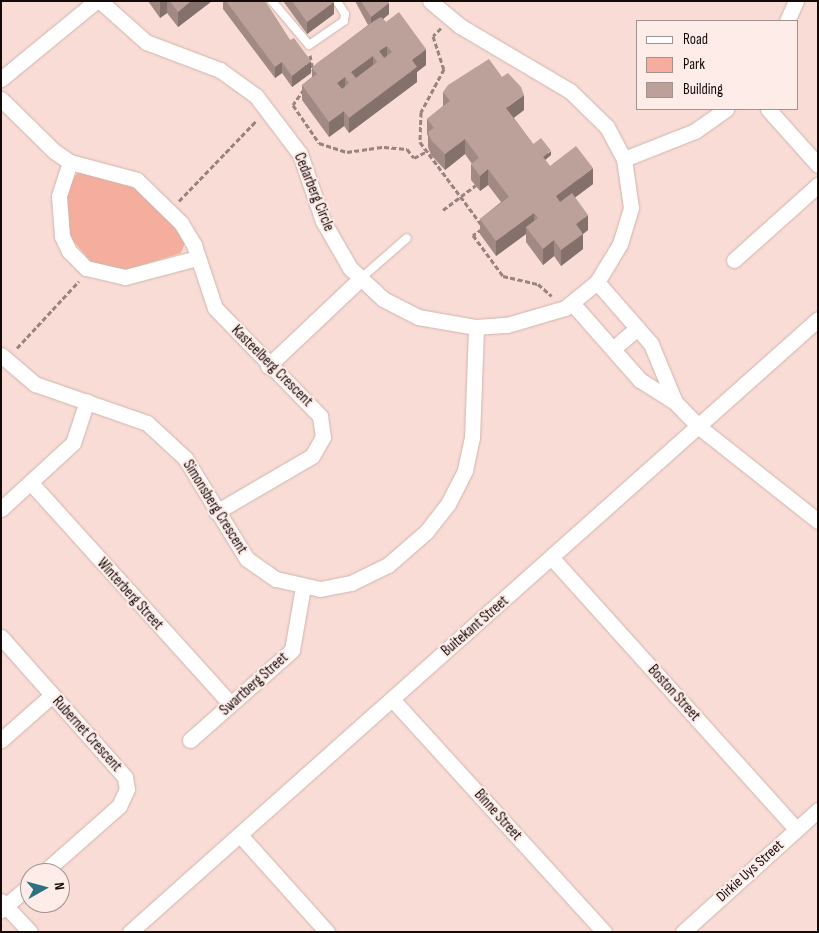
<!DOCTYPE html>
<style>
body{margin:0}
#map{position:relative;width:819px;height:933px;overflow:hidden;background:#f9dcd5;font-family:"Sofia Sans Condensed",sans-serif}
div>[style]{position:absolute}
[style*='--x']{left:calc(var(--x)*1px);top:calc(var(--y)*1px);width:calc(var(--w)*1px);rotate:calc(var(--a)*1deg)}
.green>*{inset:0;background:#f5ae9d}
.path>*{height:3px;margin-top:-1.5px;transform-origin:0;background:repeating-linear-gradient(90deg,#98837e 0 5px,transparent 0 7.5px)}
.roads{filter:drop-shadow(0 0 1px #cfb4ad) drop-shadow(0 0 1px #cfb4ad)}
.service>*{height:8px;margin:-4px;padding:0 4px;transform-origin:4px;border-radius:4px;background:#fff}
.minor>*{height:15px;margin:-7.5px;padding:0 7.5px;transform-origin:7.5px;border-radius:7.5px;background:#fff}
.wall>*{inset:0;background:#a28a84}
.shaded-wall>*{inset:0;background:#84716c}
.building>*{inset:0;background:#bca19a;transform-origin:0 0}
span{translate:-50% -50%;white-space:nowrap;text-align:center;line-height:1.15;-webkit-text-stroke:4.5px #feece8;paint-order:stroke}
.street-label{font-size:15px;color:#140b09}
.frame{position:absolute;inset:0;border:2px solid #140b09;pointer-events:none}
.legend{position:absolute;left:636px;top:20px;width:162px;height:90px;box-sizing:border-box;background:#feece8;border:1px solid #a0928f;margin:0;padding:6px 9px;list-style:none;font-size:15px;color:#140b09}
.legend li{display:flex;align-items:center;gap:10px;height:25px}
.legend b{width:25px;border:1px solid #a0928f}
.north{position:absolute;left:20px;top:863px;width:50px;height:50px;box-sizing:border-box;background:#feece8;border:1px solid #a0928f;border-radius:50%;rotate:83deg;font-size:14px;font-weight:700;line-height:20px;text-align:center;color:#140b09}
.north::after{content:'';display:block;margin:auto;width:18px;height:22px;background:#2d7181;clip-path:polygon(50% 0,100% 100%,50% 72%,0 100%)}
</style>
<div id="map">
<div class="green">
<i style="clip-path:polygon(79px 172px,133px 185px,174px 225px,185px 243px,181px 253px,126px 270px,93px 264px,69px 236px,65px 203px,72px 179px)"></i>
</div>
<div class="path">
<i style="--x:441;--y:28;--w:11;--a:135"></i>
<i style="--x:433;--y:36;--w:35;--a:72"></i>
<i style="--x:444;--y:69;--w:49;--a:118.1"></i>
<i style="--x:421;--y:112;--w:30;--a:92"></i>
<i style="--x:420;--y:142;--w:102;--a:53.4"></i>
<i style="--x:310;--y:55;--w:16;--a:79"></i>
<i style="--x:304;--y:89;--w:19;--a:125"></i>
<i style="--x:293;--y:105;--w:46;--a:55.6"></i>
<i style="--x:319;--y:143;--w:29;--a:18"></i>
<i style="--x:347;--y:152;--w:37;--a:-8"></i>
<i style="--x:384;--y:147;--w:23;--a:5"></i>
<i style="--x:407;--y:149;--w:11;--a:52"></i>
<i style="--x:414;--y:158;--w:15;--a:-28"></i>
<i style="--x:179;--y:201;--w:111;--a:-46.1"></i>
<i style="--x:443;--y:210;--w:41;--a:-37.1"></i>
<i style="--x:482;--y:229;--w:11;--a:146"></i>
<i style="--x:473;--y:235;--w:51;--a:53.8"></i>
<i style="--x:503;--y:276;--w:36;--a:13"></i>
<i style="--x:538;--y:284;--w:18;--a:41"></i>
<i style="--x:17;--y:348;--w:91;--a:-47.2"></i>
</div>
<div class="roads">
<div class="service">
<i style="--x:272;--y:1;--w:57;--a:49.9"></i>
<i style="--x:309;--y:45;--w:42;--a:-34.4"></i>
<i style="--x:344;--y:21;--w:7;--a:-82"></i>
<i style="--x:345;--y:14;--w:15;--a:-122"></i>
<i style="--x:360;--y:279;--w:62;--a:-41.1"></i>
</div>
<div class="minor">
<i style="--x:100;--y:1;--w:62;--a:41.7"></i>
<i style="--x:146;--y:42;--w:79;--a:20.7"></i>
<i style="--x:220;--y:70;--w:44;--a:35.8"></i>
<i style="--x:256;--y:96;--w:73;--a:52.8"></i>
<i style="--x:300;--y:154;--w:71;--a:71.1"></i>
<i style="--x:323;--y:221;--w:54;--a:60.1"></i>
<i style="--x:350;--y:268;--w:45;--a:43.2"></i>
<i style="--x:383;--y:299;--w:39;--a:27"></i>
<i style="--x:418;--y:317;--w:59;--a:9.8"></i>
<i style="--x:476;--y:327;--w:31;--a:-4"></i>
<i style="--x:507;--y:325;--w:60;--a:-16.3"></i>
<i style="--x:565;--y:308;--w:41;--a:-39.1"></i>
<i style="--x:597;--y:282;--w:44;--a:-58.8"></i>
<i style="--x:620;--y:244;--w:38;--a:-73"></i>
<i style="--x:631;--y:208;--w:49;--a:-98.1"></i>
<i style="--x:624;--y:159;--w:36;--a:-118"></i>
<i style="--x:607;--y:127;--w:52;--a:-135.8"></i>
<i style="--x:570;--y:91;--w:128;--a:-149.4"></i>
<i style="--x:460;--y:26;--w:39;--a:-140"></i>
<i style="--x:787;--y:21;--w:22;--a:-66"></i>
<i style="--x:1;--y:79;--w:123;--a:-39.4"></i>
<i style="--x:1;--y:99;--w:74;--a:44.5"></i>
<i style="--x:54;--y:151;--w:19;--a:35"></i>
<i style="--x:70;--y:162;--w:69;--a:15"></i>
<i style="--x:137;--y:180;--w:62;--a:44.3"></i>
<i style="--x:181;--y:223;--w:26;--a:59"></i>
<i style="--x:194;--y:245;--w:66;--a:71.6"></i>
<i style="--x:215;--y:308;--w:151;--a:45.8"></i>
<i style="--x:320;--y:416;--w:21;--a:82"></i>
<i style="--x:323;--y:437;--w:22;--a:120"></i>
<i style="--x:312;--y:456;--w:111;--a:149.7"></i>
<i style="--x:768;--y:109;--w:75;--a:48.2"></i>
<i style="--x:624;--y:159;--w:76;--a:-21.5"></i>
<i style="--x:695;--y:131;--w:38;--a:-35"></i>
<i style="--x:70;--y:162;--w:36;--a:108"></i>
<i style="--x:59;--y:196;--w:40;--a:85.7"></i>
<i style="--x:62;--y:236;--w:17;--a:65"></i>
<i style="--x:69;--y:251;--w:24;--a:45"></i>
<i style="--x:86;--y:268;--w:40;--a:13"></i>
<i style="--x:125;--y:277;--w:74;--a:-14.8"></i>
<i style="--x:734;--y:260;--w:113;--a:-41.8"></i>
<i style="--x:597;--y:282;--w:82;--a:48.9"></i>
<i style="--x:651;--y:344;--w:63;--a:67.5"></i>
<i style="--x:675;--y:402;--w:33;--a:46"></i>
<i style="--x:698;--y:426;--w:153;--a:38.4"></i>
<i style="--x:572;--y:303;--w:103;--a:48.6"></i>
<i style="--x:640;--y:380;--w:41;--a:32.2"></i>
<i style="--x:613;--y:349;--w:32;--a:-41"></i>
<i style="--x:1;--y:355;--w:45;--a:40.5"></i>
<i style="--x:35;--y:384;--w:119;--a:19.2"></i>
<i style="--x:147;--y:423;--w:52;--a:42.6"></i>
<i style="--x:185;--y:458;--w:119;--a:58.5"></i>
<i style="--x:247;--y:559;--w:35;--a:35"></i>
<i style="--x:276;--y:579;--w:45;--a:12.8"></i>
<i style="--x:320;--y:589;--w:32;--a:-11"></i>
<i style="--x:351;--y:583;--w:41;--a:-25.9"></i>
<i style="--x:388;--y:565;--w:50;--a:-41"></i>
<i style="--x:426;--y:532;--w:36;--a:-52"></i>
<i style="--x:448;--y:504;--w:38;--a:-63"></i>
<i style="--x:465;--y:470;--w:33;--a:-78"></i>
<i style="--x:472;--y:438;--w:111;--a:-87.9"></i>
<i style="--x:268;--y:366;--w:127;--a:-43.4"></i>
<i style="--x:31;--y:483;--w:298;--a:47.9"></i>
<i style="--x:1;--y:509;--w:98;--a:-42.5"></i>
<i style="--x:73;--y:443;--w:44;--a:-71.6"></i>
<i style="--x:552;--y:558;--w:365;--a:48"></i>
<i style="--x:1;--y:637;--w:187;--a:48.5"></i>
<i style="--x:125;--y:777;--w:12;--a:81"></i>
<i style="--x:127;--y:789;--w:19;--a:115"></i>
<i style="--x:119;--y:806;--w:101;--a:138.6"></i>
<i style="--x:392;--y:699;--w:315;--a:47.7"></i>
<i style="--x:1;--y:740;--w:68;--a:-41.4"></i>
<i style="--x:190;--y:740;--w:136;--a:-41.4"></i>
<i style="--x:292;--y:650;--w:64;--a:-80.1"></i>
<i style="--x:240;--y:835;--w:130;--a:48.1"></i>
<i style="--x:1;--y:901;--w:42;--a:46.9"></i>
<i style="--x:1;--y:910;--w:38;--a:-41"></i>
<i style="--x:130;--y:932;--w:921;--a:-41.7"></i>
<i style="--x:683;--y:932;--w:182;--a:-42.1"></i>
</div>
</div>
<div class="wall">
<i style="clip-path:polygon(148px 1px,212px 1px,178px 27px,167px 13px,160px 18px)"></i>
<i style="clip-path:polygon(223px 1px,265px 1px,311px 73px,292px 87px,282px 73px,275px 78px,223px 9px)"></i>
<i style="clip-path:polygon(283px 1px,333px 1px,334px 14px,307px 34px)"></i>
<i style="clip-path:polygon(355px 1px,388px 1px,389px 14px,383px 19px,426px 65px,417px 72px,417px 82px,349px 133px,344px 126px,329px 137px,302px 100px,302px 85px,312px 77px,312px 68px,368px 25px)"></i>
<i style="clip-path:polygon(443px 92px,524px 110px,514px 118px,533px 144px,551px 155px,545px 160px,550px 166px,593px 184px,575px 197px,588px 230px,583px 234px,583px 249px,561px 266px,554px 256px,543px 265px,526px 242px,526px 234px,496px 256px,480px 234px,480px 219px,501px 202px,488px 185px,480px 191px,471px 180px,471px 164px,472px 164px,465px 154px,445px 170px,431px 155px,428px 147px,428px 136px,427px 134px,427px 119px,443px 106px)"></i>
</div>
<div class="shaded-wall">
<i style="clip-path:polygon(162px 1px,167px 1px,167px 13px,160px 18px,160px 2px)"></i>
<i style="clip-path:polygon(191px 1px,212px 1px,178px 27px,178px 12px)"></i>
<i style="clip-path:polygon(334px 2px,334px 14px,307px 34px,307px 22px)"></i>
<i style="clip-path:polygon(389px 3px,389px 14px,371px 29px,371px 17px)"></i>
<i style="clip-path:polygon(387px 46px,387px 61px,379px 51px)"></i>
<i style="clip-path:polygon(426px 49px,426px 65px,417px 72px,417px 82px,349px 133px,349px 118px,412px 60px)"></i>
<i style="clip-path:polygon(373px 56px,373px 71px,351px 88px,351px 72px)"></i>
<i style="clip-path:polygon(311px 61px,311px 73px,292px 87px,292px 76px)"></i>
<i style="clip-path:polygon(282px 62px,282px 73px,275px 78px,275px 67px)"></i>
<i style="clip-path:polygon(345px 77px,345px 92px,337px 83px)"></i>
<i style="clip-path:polygon(524px 95px,524px 110px,506px 123px,506px 108px)"></i>
<i style="clip-path:polygon(344px 111px,344px 126px,329px 137px,329px 122px)"></i>
<i style="clip-path:polygon(465px 139px,465px 154px,445px 170px,445px 154px)"></i>
<i style="clip-path:polygon(551px 151px,551px 155px,539px 165px,539px 161px)"></i>
<i style="clip-path:polygon(593px 168px,593px 184px,556px 212px,556px 196px)"></i>
<i style="clip-path:polygon(488px 169px,488px 185px,480px 191px,480px 176px)"></i>
<i style="clip-path:polygon(534px 213px,534px 228px,526px 227px,526px 234px,496px 256px,496px 241px)"></i>
<i style="clip-path:polygon(588px 215px,588px 230px,583px 234px,583px 249px,561px 266px,561px 250px,576px 224px)"></i>
<i style="clip-path:polygon(554px 240px,554px 256px,543px 265px,543px 249px)"></i>
</div>
<div class="building">
<i style="clip-path:polygon(170px 1px,191px 1px,178px 12px)"></i>
<i style="clip-path:polygon(226px 1px,265px 1px,290px 40px,294px 38px,311px 61px,292px 76px,282px 62px,275px 67px)"></i>
<i style="clip-path:polygon(292px 1px,333px 1px,334px 2px,307px 22px)"></i>
<i style="clip-path:polygon(361px 1px,388px 1px,389px 3px,371px 17px)"></i>
<i style="clip-path:polygon(evenodd,399px 12px,426px 49px,412px 60px,417px 67px,349px 118px,344px 111px,329px 122px,302px 85px,317px 74px,312px 68px,317px 63px,374px 21px,381px 17px,386px 22px,399px 12px,387px 46px,392px 52px,384px 58px,379px 51px,387px 46px,399px 12px,373px 56px,377px 62px,356px 78px,351px 72px,373px 56px,399px 12px,345px 77px,349px 83px,342px 89px,337px 83px,345px 77px)"></i>
<i style="clip-path:polygon(489px 59px,502px 77px,508px 73px,521px 87px,524px 95px,506px 108px,550px 166px,576px 146px,593px 168px,556px 196px,560px 202px,572px 193px,588px 215px,576px 224px,583px 234px,561px 250px,554px 240px,543px 249px,526px 227px,538px 218px,534px 213px,496px 241px,480px 219px,509px 197px,488px 169px,480px 176px,471px 164px,479px 158px,465px 139px,445px 154px,431px 140px,428px 132px,434px 128px,427px 119px,450px 101px,443px 92px,448px 85px)"></i>
<i style="left:541px;top:138px;width:16px;height:10px;rotate:52deg"></i>
</div>
<div class="street-label">
<span style="left:314px;top:192px;rotate:68deg">Cedarberg Circle</span>
<span style="left:272px;top:366px;rotate:45deg">Kasteelberg Crescent</span>
<span style="left:215px;top:507px;rotate:58deg">Simonsberg Crescent</span>
<span style="left:130px;top:594px;rotate:48deg">Winterberg Street</span>
<span style="left:475px;top:626px;rotate:-41deg">Buitekant Street</span>
<span style="left:254px;top:684px;rotate:-42deg">Swartberg Street</span>
<span style="left:674px;top:693px;rotate:48deg">Boston Street</span>
<span style="left:87px;top:734px;rotate:48deg">Rubernet Crescent</span>
<span style="left:498px;top:815px;rotate:48deg">Binne Street</span>
<span style="left:750px;top:871px;rotate:-42deg">Dirkie Uys Street</span>
</div>
<div class="frame"></div>
<ul class="legend">
<li><b style="height:6px;background:#fff"></b>Road</li>
<li><b style="height:14px;background:#f5ae9d"></b>Park</li>
<li><b style="height:14px;background:#bca19a"></b>Building</li>
</ul>
<div class="north">N</div>
</div>
